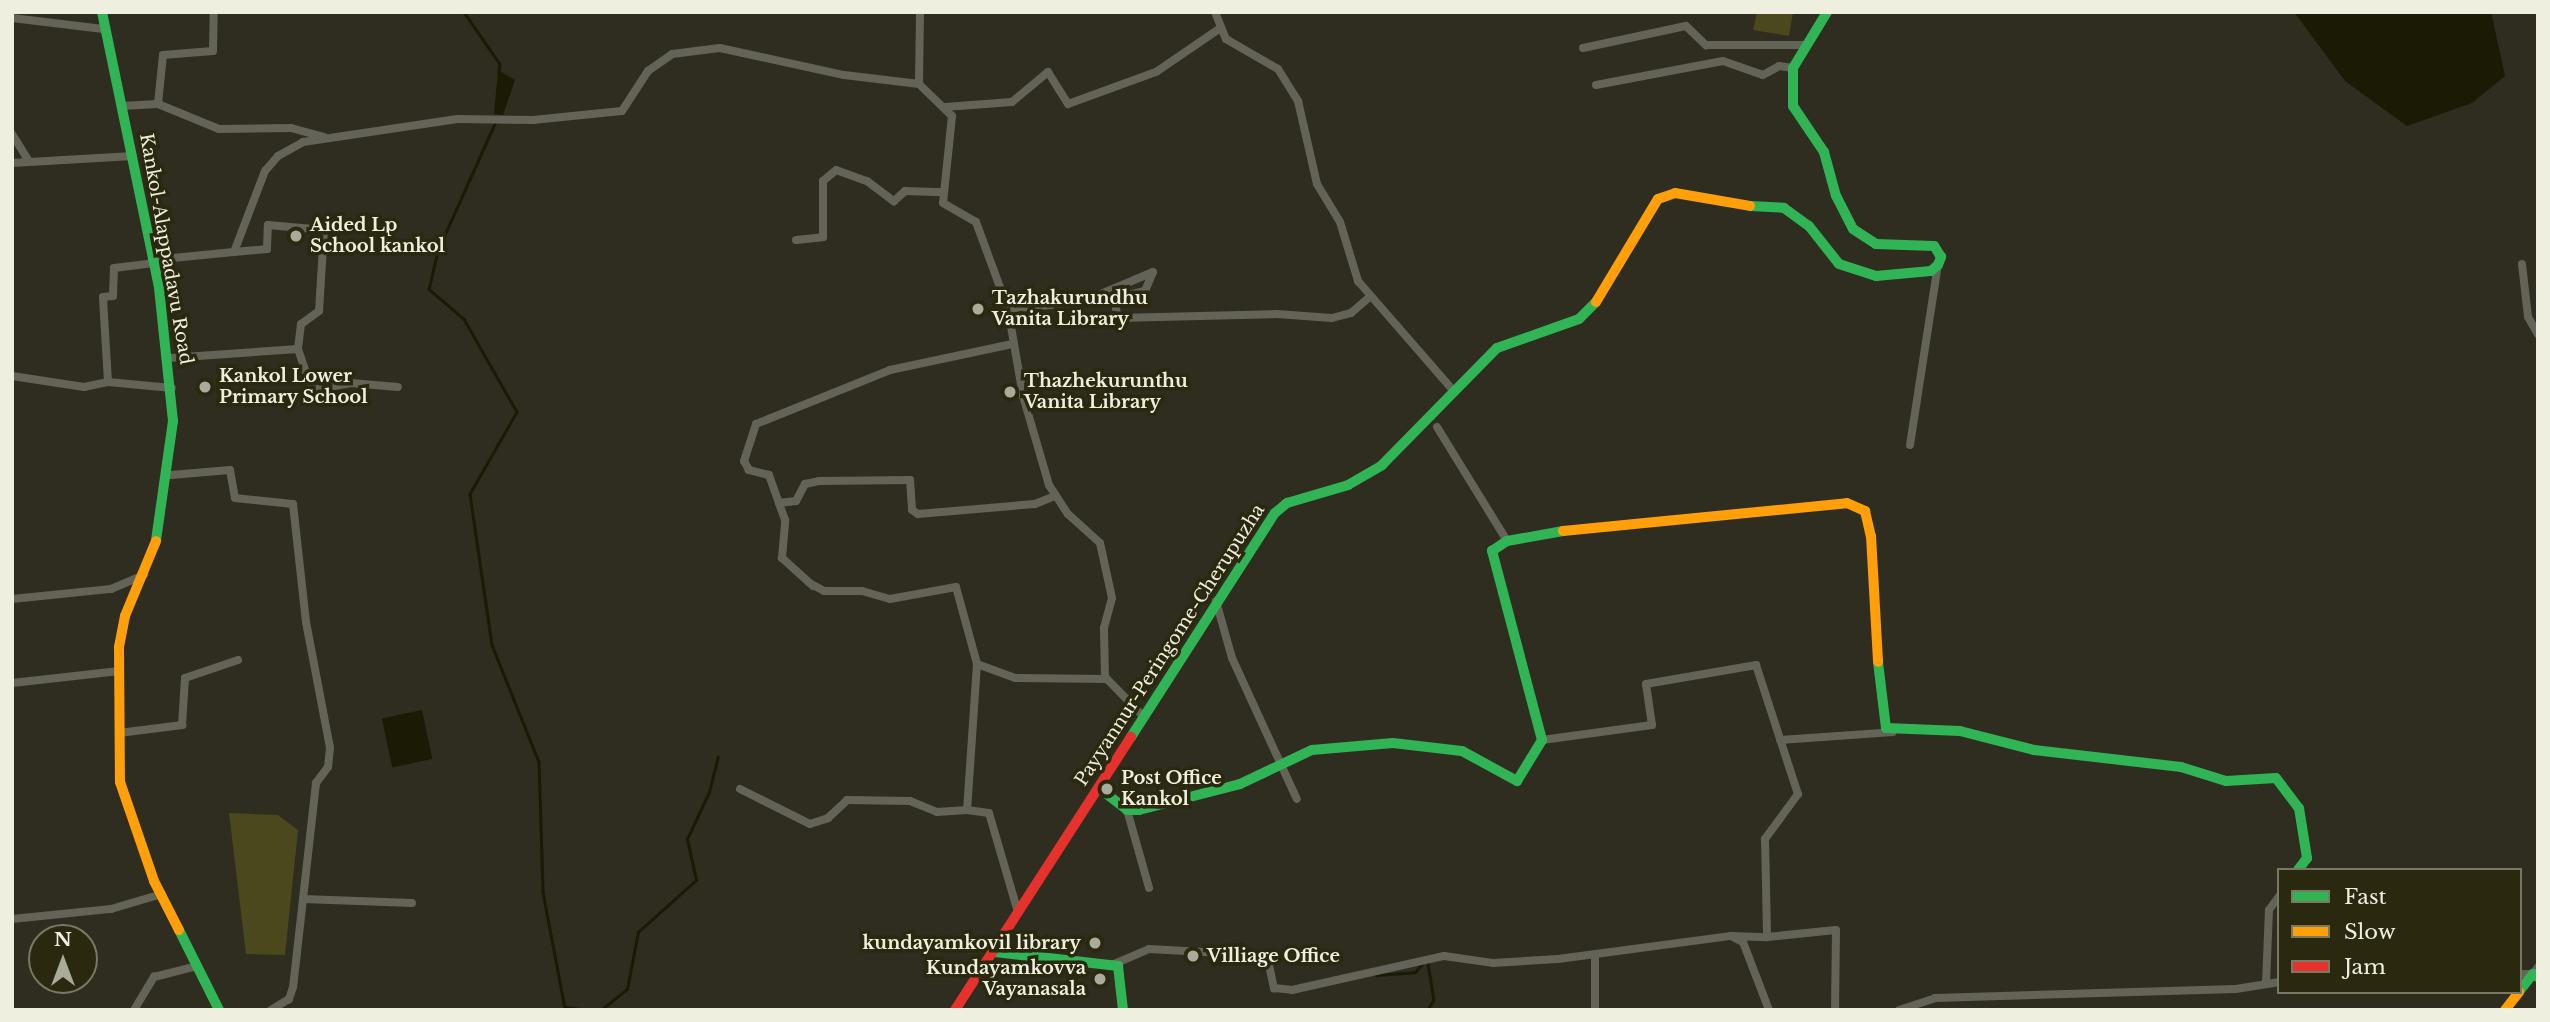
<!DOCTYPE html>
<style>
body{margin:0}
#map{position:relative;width:2550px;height:1022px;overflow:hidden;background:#2e2d1f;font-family:"Libre Baskerville",serif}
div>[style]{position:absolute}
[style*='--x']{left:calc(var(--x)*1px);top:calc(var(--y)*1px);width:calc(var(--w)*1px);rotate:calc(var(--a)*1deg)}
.green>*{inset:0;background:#4a481c}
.water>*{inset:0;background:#1b1a05;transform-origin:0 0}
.stream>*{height:2.5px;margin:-1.25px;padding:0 1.25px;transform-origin:1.25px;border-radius:1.25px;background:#1b1a05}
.street>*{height:8px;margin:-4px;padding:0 4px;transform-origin:4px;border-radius:4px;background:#646358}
.fast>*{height:10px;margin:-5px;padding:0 5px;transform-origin:5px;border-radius:5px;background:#30b455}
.slow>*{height:10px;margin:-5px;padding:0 5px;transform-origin:5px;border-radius:5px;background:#ff9f0a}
.jam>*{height:10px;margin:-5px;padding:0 5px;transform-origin:5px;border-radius:5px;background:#e5322d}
.dots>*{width:19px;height:19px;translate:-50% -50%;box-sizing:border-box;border:4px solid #2a2910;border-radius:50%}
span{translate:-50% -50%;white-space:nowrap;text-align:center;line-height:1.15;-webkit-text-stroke:7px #2a2910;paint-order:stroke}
.poi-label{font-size:18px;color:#efefdf;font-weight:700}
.left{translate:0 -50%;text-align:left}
.right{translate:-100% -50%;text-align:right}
.street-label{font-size:18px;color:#efefdf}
.frame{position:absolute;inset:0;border:14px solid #efefdf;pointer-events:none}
.legend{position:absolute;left:2277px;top:868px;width:245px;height:126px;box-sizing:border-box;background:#2a2910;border:2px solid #797863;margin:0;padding:9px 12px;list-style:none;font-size:21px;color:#efefdf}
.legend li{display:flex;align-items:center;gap:14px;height:35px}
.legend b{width:35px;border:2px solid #797863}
.north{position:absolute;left:28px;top:924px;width:70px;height:70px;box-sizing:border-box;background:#2a2910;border:2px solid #797863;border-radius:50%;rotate:0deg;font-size:19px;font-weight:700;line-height:28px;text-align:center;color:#efefdf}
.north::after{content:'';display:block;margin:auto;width:24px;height:32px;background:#abab9c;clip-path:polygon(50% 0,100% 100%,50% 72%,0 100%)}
</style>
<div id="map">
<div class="green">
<i style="clip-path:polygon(1757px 12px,1793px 12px,1789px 36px,1753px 30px)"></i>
<i style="clip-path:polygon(229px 813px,278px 815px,298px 830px,285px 955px,246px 954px)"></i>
</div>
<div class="water">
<i style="clip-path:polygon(2294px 12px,2491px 12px,2505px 76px,2472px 103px,2407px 126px,2345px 81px)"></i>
<i style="clip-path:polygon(498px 70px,515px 80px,503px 115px,494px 114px)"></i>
<i style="left:422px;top:710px;width:50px;height:41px;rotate:78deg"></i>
</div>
<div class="stream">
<i style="--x:464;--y:12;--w:63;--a:55.3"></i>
<i style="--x:500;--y:64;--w:9;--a:96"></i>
<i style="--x:495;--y:124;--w:139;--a:114.2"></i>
<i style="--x:438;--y:251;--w:39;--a:103"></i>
<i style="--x:429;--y:289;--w:46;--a:40.6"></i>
<i style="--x:464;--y:319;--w:107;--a:60.3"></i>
<i style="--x:517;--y:412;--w:95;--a:119.8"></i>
<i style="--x:470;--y:494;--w:153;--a:81.7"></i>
<i style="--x:492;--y:645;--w:126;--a:68.1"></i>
<i style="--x:539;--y:762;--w:130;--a:88.2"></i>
<i style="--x:543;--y:892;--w:118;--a:79.3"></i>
<i style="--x:1428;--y:963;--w:37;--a:81"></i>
<i style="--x:1434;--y:1000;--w:12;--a:121"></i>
<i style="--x:1376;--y:975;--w:39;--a:-4"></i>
<i style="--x:1415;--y:972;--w:11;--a:-49"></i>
<i style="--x:566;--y:1007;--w:22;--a:8"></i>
<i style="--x:601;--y:1010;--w:33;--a:-39"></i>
<i style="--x:627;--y:989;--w:58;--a:-79.1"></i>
<i style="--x:638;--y:932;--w:78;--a:-41.9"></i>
<i style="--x:696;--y:880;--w:42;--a:-102.4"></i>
<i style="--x:687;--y:839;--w:52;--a:-64.9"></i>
<i style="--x:709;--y:792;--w:36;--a:-76"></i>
<i style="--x:1397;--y:1010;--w:3;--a:0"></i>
</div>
<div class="street">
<i style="--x:920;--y:12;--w:72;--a:90.8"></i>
<i style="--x:919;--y:84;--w:46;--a:44.1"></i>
<i style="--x:952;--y:116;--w:87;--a:95.9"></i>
<i style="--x:943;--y:203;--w:38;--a:30"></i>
<i style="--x:976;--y:222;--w:93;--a:69.8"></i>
<i style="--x:1008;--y:309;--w:88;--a:80.2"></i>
<i style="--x:1023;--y:396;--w:93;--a:73.7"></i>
<i style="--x:1049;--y:485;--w:35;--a:57"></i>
<i style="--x:1068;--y:514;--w:43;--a:42.2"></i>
<i style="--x:1100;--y:543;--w:56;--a:77.7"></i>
<i style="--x:1112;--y:598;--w:31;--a:105"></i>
<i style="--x:1104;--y:628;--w:50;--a:88.9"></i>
<i style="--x:1215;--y:12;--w:29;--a:68"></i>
<i style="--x:1226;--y:39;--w:60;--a:30"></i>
<i style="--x:1278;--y:69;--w:38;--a:58"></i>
<i style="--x:1298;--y:101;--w:85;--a:77.1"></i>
<i style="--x:1317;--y:184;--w:44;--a:58.8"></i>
<i style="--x:1340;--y:222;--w:62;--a:73"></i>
<i style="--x:1358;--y:281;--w:143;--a:49"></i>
<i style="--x:12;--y:18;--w:92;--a:6.9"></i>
<i style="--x:1583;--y:48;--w:105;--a:-12.1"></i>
<i style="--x:1686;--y:26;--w:28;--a:44"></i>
<i style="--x:1706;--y:45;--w:98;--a:0"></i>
<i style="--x:1596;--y:85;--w:129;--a:-10.7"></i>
<i style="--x:1723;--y:61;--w:42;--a:19.3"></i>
<i style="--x:1763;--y:75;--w:18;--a:-29"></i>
<i style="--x:1779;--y:66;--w:14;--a:8"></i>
<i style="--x:158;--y:104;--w:66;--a:22.3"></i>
<i style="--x:219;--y:129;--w:72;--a:-0.8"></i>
<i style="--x:291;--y:128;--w:34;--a:15"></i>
<i style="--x:121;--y:106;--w:37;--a:-3"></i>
<i style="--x:158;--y:104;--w:49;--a:-84.2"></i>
<i style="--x:163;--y:55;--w:50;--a:-4.6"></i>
<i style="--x:213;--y:51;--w:39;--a:-89"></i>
<i style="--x:945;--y:107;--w:67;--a:-4.3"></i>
<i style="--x:1012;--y:102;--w:47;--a:-39.8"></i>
<i style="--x:1048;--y:72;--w:38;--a:58"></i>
<i style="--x:1068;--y:104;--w:94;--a:-20"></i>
<i style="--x:1156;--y:72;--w:76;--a:-34.3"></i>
<i style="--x:12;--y:134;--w:31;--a:58"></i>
<i style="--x:12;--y:163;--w:121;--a:-3.3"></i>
<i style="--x:796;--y:240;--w:27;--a:-6"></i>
<i style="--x:823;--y:237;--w:56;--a:-90"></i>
<i style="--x:823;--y:181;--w:17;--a:-40"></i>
<i style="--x:836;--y:170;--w:33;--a:20"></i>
<i style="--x:867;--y:181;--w:34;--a:37"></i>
<i style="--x:894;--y:201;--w:15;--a:-42"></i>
<i style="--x:905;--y:191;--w:38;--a:2"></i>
<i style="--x:234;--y:252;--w:33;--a:-5"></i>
<i style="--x:267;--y:249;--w:24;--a:-88"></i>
<i style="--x:268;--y:225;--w:56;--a:5.1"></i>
<i style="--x:324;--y:230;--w:81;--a:93.5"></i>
<i style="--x:319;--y:311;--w:22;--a:144"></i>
<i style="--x:301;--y:324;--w:25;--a:97"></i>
<i style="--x:152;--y:260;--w:82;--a:-5.6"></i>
<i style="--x:234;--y:252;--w:87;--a:-69.1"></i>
<i style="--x:265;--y:171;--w:20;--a:-49"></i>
<i style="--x:278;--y:156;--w:29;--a:-29"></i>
<i style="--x:303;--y:142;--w:156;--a:-8.5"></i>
<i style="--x:457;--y:119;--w:76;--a:0.8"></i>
<i style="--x:533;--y:120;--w:89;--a:-5.8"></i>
<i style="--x:622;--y:111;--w:48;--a:-57"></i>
<i style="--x:648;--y:71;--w:29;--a:-35"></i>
<i style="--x:672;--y:54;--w:48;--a:-7.1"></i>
<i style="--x:720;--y:48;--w:127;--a:12.3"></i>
<i style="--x:844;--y:75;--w:76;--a:6.8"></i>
<i style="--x:2522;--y:264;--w:53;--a:83.5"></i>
<i style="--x:2528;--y:317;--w:20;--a:60"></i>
<i style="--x:1008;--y:309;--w:74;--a:-5.4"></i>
<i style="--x:1082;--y:302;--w:77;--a:-22.9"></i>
<i style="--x:1153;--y:272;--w:21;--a:113"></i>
<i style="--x:1145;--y:291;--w:32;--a:167"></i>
<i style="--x:1114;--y:298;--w:20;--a:79"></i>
<i style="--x:1118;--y:318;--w:159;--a:-1.4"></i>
<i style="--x:1277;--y:314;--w:55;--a:4.2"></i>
<i style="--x:1332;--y:318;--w:20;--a:-15"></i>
<i style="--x:1351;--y:313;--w:23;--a:-41"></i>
<i style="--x:169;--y:358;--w:129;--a:-4"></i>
<i style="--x:298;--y:349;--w:43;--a:71.1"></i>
<i style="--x:312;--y:390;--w:40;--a:-10"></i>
<i style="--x:351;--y:383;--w:47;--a:4.9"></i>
<i style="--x:12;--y:376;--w:73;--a:8.7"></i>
<i style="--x:84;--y:387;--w:25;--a:-12"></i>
<i style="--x:108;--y:382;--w:64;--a:5.4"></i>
<i style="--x:108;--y:382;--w:85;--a:-93.4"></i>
<i style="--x:103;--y:297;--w:10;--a:-6"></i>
<i style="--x:113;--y:296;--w:28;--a:-88"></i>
<i style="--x:114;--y:268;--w:38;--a:-7"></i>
<i style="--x:1437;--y:427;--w:134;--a:58.4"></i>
<i style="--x:1910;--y:445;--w:182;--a:-81.2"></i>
<i style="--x:171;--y:475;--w:59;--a:-4.8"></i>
<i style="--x:230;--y:470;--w:28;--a:80"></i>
<i style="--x:235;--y:498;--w:58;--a:5.9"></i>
<i style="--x:293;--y:504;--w:119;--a:83.7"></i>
<i style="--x:306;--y:622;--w:128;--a:79.2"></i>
<i style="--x:330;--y:748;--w:19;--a:96"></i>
<i style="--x:328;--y:767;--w:20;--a:127"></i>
<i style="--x:316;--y:783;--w:205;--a:96.4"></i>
<i style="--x:293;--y:987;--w:13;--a:108"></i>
<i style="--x:289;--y:999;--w:21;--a:149"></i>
<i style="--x:779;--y:503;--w:17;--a:-7"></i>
<i style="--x:796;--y:501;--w:19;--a:-62"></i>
<i style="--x:805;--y:484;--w:14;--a:-12"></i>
<i style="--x:819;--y:481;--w:91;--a:-0.6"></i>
<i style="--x:910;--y:480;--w:30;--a:86"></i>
<i style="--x:912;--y:510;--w:7;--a:34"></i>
<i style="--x:918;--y:514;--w:117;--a:-4.9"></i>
<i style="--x:1035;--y:504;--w:22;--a:-22"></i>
<i style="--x:811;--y:584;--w:15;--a:28"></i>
<i style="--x:824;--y:591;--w:38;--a:0"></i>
<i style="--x:862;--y:591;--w:29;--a:16"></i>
<i style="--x:890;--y:599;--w:67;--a:-10.3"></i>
<i style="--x:956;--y:587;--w:80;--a:74.7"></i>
<i style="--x:977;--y:664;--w:40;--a:20.2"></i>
<i style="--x:1015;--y:678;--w:92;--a:0.6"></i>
<i style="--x:1107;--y:679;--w:53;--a:45.8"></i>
<i style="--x:813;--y:586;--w:42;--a:-137.9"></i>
<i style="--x:782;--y:558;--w:38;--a:-85"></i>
<i style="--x:785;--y:520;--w:48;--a:-109.6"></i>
<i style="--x:769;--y:475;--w:21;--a:-166"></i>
<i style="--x:749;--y:470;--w:10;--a:-119"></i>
<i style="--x:744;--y:461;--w:39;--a:-72"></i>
<i style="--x:756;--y:424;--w:144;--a:-21.9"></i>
<i style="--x:890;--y:370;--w:125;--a:-12"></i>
<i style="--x:12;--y:599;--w:100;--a:-5.8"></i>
<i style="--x:111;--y:589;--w:36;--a:-23"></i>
<i style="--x:1216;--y:601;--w:59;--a:74.3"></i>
<i style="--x:1232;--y:658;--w:155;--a:65.3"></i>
<i style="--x:977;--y:664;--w:146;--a:93.9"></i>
<i style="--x:967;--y:810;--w:22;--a:8"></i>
<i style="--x:989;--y:813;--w:103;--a:73.7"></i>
<i style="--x:12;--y:683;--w:108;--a:-6.4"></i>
<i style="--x:119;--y:733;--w:64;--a:-7.2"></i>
<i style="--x:182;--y:725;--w:47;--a:-86.3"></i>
<i style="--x:185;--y:678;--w:56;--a:-18.8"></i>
<i style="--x:1542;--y:740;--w:111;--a:-7.8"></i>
<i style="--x:1652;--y:725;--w:41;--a:-98.3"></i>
<i style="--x:1646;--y:684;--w:112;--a:-9.8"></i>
<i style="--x:1756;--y:665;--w:136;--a:72"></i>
<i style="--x:1798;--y:794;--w:56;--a:126.3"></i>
<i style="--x:1765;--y:839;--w:98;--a:88.8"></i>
<i style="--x:1767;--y:937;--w:69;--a:-5.8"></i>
<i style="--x:1836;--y:930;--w:80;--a:90.7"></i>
<i style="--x:1780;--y:740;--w:113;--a:-4"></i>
<i style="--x:740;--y:789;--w:78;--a:26.6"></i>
<i style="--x:810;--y:824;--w:19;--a:-18"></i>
<i style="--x:828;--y:818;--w:26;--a:-43"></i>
<i style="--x:847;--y:800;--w:63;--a:0.9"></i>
<i style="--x:910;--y:801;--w:29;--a:22"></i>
<i style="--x:937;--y:812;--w:30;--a:-4"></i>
<i style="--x:1127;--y:810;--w:81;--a:74.2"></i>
<i style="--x:303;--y:899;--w:109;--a:2.1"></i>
<i style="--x:12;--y:919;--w:100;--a:-5.8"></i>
<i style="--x:111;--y:909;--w:53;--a:-16.4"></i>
<i style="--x:1731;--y:936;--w:36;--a:2"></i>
<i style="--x:1595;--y:954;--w:56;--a:90"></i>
<i style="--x:1114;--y:964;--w:38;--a:-23"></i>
<i style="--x:1149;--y:949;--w:109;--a:3.2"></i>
<i style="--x:1258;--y:955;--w:15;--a:42"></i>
<i style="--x:1269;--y:965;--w:24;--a:78"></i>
<i style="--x:1274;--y:988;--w:18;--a:6"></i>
<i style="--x:1292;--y:990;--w:156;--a:-12.6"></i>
<i style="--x:1444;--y:956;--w:49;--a:8.1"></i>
<i style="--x:1493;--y:963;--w:65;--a:-3.5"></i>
<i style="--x:1558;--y:959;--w:175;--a:-7.6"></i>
<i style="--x:1731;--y:936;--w:13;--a:27"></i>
<i style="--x:1743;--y:942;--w:73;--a:69.1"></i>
<i style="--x:2520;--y:974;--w:13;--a:0"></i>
<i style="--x:2533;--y:974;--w:9;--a:-54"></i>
<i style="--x:2266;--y:984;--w:74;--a:-87.7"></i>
<i style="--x:2269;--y:910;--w:17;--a:-54"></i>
<i style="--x:134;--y:1010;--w:39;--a:-59"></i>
<i style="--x:154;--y:977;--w:44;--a:-14.3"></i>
<i style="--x:1899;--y:1010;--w:38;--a:-18"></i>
<i style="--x:1935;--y:998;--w:301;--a:-1.7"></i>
<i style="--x:2236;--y:989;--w:44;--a:-9.2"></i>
</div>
<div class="fast">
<i style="--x:102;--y:12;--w:282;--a:78.3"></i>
<i style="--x:159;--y:288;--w:134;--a:84"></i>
<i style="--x:173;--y:421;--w:121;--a:98.1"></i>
<i style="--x:1750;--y:206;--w:34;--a:3"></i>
<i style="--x:1784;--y:208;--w:31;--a:36"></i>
<i style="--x:1809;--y:226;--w:48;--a:51.7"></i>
<i style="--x:1839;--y:264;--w:39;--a:18"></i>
<i style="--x:1876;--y:276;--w:55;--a:-5.2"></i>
<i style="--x:1931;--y:271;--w:9;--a:-41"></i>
<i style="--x:1938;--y:265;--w:9;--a:-69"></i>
<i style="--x:1941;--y:257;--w:13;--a:-122"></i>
<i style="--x:1934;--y:246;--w:58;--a:-178"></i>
<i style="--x:1876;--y:244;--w:27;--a:-147"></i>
<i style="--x:1853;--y:229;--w:37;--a:-117"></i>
<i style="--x:1836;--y:196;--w:46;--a:-105.3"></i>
<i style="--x:1824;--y:152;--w:55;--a:-124"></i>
<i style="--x:1793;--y:106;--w:38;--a:-90"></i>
<i style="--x:1793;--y:68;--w:66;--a:-58.7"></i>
<i style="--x:1878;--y:662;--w:66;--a:83.1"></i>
<i style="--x:1886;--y:728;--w:74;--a:2.3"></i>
<i style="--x:1960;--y:731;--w:76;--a:14.4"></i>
<i style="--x:2034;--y:750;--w:148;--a:6.6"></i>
<i style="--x:2181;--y:767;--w:47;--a:17.3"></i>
<i style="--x:2226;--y:781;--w:50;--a:-3.4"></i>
<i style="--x:2276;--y:778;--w:38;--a:53"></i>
<i style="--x:2299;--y:808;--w:51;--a:80.9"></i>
<i style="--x:2307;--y:858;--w:15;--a:127"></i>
<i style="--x:1131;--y:737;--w:266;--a:-57.3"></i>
<i style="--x:1275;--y:513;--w:16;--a:-40"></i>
<i style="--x:1287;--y:503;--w:64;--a:-16.4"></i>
<i style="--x:1348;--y:485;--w:39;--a:-30"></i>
<i style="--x:1382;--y:465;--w:164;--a:-45.5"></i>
<i style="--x:1497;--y:348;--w:87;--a:-19.5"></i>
<i style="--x:1579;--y:319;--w:24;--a:-45"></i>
<i style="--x:1099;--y:788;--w:36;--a:38"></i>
<i style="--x:1127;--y:810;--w:12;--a:0"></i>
<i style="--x:1139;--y:810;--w:104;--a:-14.4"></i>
<i style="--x:1240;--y:784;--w:80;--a:-25.3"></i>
<i style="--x:1312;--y:750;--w:81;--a:-4.9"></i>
<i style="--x:1393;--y:743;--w:69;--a:6.6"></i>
<i style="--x:1462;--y:751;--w:63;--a:28.6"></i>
<i style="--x:1517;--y:781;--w:48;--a:-58.6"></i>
<i style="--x:1542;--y:740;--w:196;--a:-104.8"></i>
<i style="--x:1492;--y:551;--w:18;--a:-34"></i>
<i style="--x:1507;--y:541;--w:57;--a:-10.1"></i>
<i style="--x:179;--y:930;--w:89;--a:63.4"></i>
<i style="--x:995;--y:952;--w:124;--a:6.5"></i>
<i style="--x:1118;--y:966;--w:44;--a:83.5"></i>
<i style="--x:2520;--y:990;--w:21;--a:-51"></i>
<i style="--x:2533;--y:974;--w:6;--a:31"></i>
</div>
<div class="slow">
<i style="--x:1596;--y:302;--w:120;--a:-59"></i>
<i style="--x:1658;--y:199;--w:18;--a:-19"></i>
<i style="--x:1675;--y:193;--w:76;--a:9.8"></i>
<i style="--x:1563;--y:531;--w:285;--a:-5.6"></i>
<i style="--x:1847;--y:503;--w:20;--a:24"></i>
<i style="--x:1865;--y:511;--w:26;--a:77"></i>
<i style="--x:1871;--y:536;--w:126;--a:86.8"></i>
<i style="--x:156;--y:541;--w:81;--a:112.5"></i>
<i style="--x:125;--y:616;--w:32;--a:101"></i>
<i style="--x:119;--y:647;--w:135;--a:89.6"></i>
<i style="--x:120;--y:782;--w:105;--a:71"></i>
<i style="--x:154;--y:881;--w:55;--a:63"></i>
<i style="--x:2505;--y:1010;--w:23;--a:-52"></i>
</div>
<div class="jam">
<i style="--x:955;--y:1010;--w:325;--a:-57.2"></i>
</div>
<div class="dots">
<i style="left:296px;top:236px;background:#abab9c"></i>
<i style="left:978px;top:309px;background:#abab9c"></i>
<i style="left:205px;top:387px;background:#abab9c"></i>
<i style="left:1010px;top:392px;background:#abab9c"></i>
<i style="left:1107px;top:789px;background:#abab9c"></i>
<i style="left:1095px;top:943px;background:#abab9c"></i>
<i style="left:1193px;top:956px;background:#abab9c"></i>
<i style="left:1100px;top:979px;background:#abab9c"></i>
</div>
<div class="poi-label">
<span class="left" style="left:310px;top:236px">Aided Lp<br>School kankol</span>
<span class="left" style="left:992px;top:309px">Tazhakurundhu<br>Vanita Library</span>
<span class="left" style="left:219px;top:387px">Kankol Lower<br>Primary School</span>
<span class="left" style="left:1024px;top:392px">Thazhekurunthu<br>Vanita Library</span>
<span class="left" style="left:1121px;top:789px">Post Office<br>Kankol</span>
<span class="right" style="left:1081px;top:943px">kundayamkovil library</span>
<span class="left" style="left:1207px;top:956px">Villiage Office</span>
<span class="right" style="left:1086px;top:979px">Kundayamkovva<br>Vayanasala</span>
</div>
<div class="street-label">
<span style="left:166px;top:249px;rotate:80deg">Kankol-Alappadavu Road</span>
<span style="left:1170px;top:645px;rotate:-57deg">Payyannur-Peringome-Cherupuzha</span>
</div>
<div class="frame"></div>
<ul class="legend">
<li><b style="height:9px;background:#30b455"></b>Fast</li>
<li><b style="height:9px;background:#ff9f0a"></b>Slow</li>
<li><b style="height:9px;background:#e5322d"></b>Jam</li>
</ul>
<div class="north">N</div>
</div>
